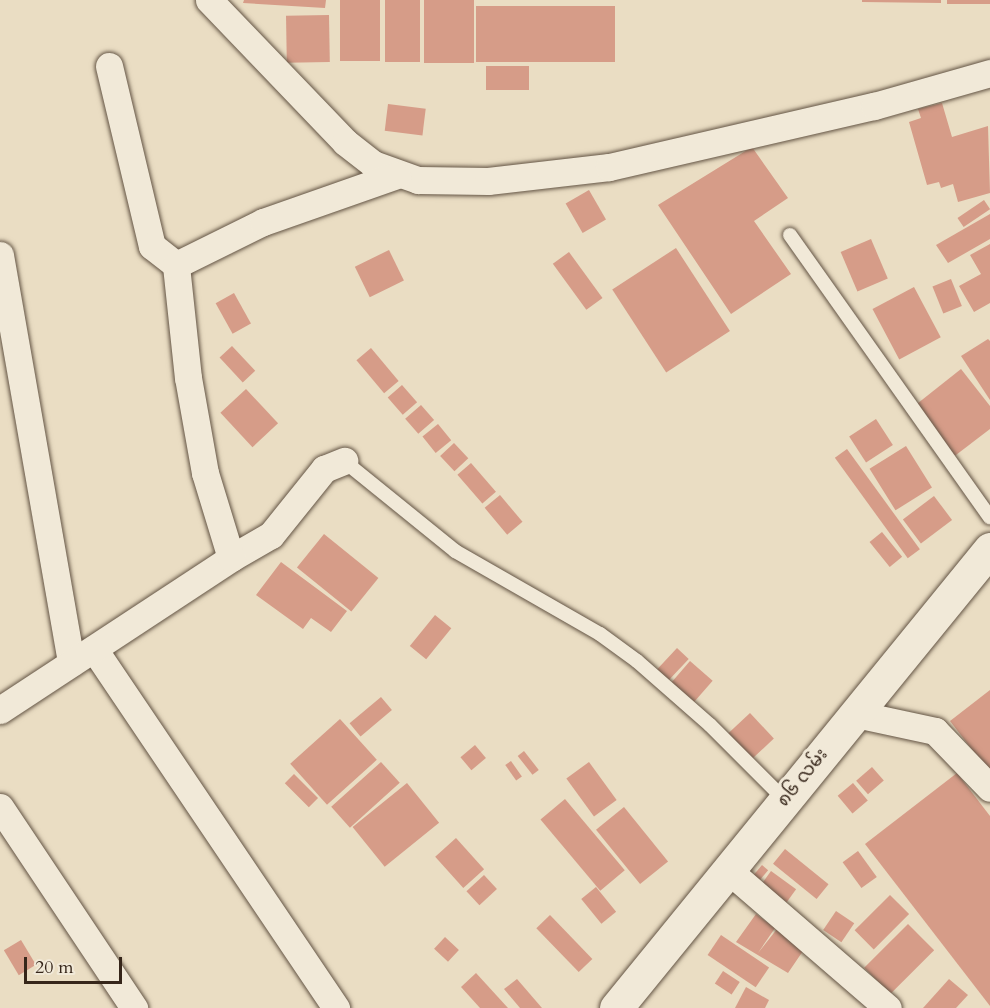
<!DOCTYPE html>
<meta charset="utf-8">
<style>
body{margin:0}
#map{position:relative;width:990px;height:1008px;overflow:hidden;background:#eaddc3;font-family:Cardo,"Noto Sans Myanmar",serif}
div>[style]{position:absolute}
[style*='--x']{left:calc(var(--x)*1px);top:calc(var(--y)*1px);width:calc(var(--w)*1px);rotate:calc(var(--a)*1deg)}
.building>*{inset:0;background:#d69c88;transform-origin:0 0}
.roads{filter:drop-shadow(0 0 2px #635444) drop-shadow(0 0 2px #635444)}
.lane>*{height:14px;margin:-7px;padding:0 7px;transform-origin:7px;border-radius:7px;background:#f1e9d8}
.street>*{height:27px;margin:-13.5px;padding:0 13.5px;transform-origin:13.5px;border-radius:13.5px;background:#f1e9d8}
.secondary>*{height:33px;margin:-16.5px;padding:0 16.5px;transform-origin:16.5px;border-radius:16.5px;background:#f1e9d8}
span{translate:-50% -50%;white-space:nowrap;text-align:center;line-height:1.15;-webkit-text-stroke:6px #f1e9d8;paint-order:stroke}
.street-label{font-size:18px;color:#36261a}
.scale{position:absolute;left:24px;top:957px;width:98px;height:27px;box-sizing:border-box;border:3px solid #36261a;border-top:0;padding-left:8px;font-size:18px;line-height:21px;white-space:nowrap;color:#36261a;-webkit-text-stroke:4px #f1e9d8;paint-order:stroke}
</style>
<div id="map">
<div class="building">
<i style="clip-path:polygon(244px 0,326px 0,325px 8px,243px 3px)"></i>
<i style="left:340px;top:0;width:40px;height:61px"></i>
<i style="left:385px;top:0;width:35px;height:62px"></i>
<i style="left:424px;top:0;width:50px;height:63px"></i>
<i style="clip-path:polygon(862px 0,941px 0,941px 3px,862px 2px)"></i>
<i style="left:947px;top:0;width:43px;height:4px"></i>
<i style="left:476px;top:6px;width:139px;height:56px"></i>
<i style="left:329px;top:15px;width:47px;height:43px;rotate:89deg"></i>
<i style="left:486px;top:66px;width:43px;height:24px"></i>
<i style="clip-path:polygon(942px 103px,952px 137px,988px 126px,990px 193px,958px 202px,953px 184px,941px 188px,939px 182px,927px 185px,909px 122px,921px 118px,918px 109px)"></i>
<i style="left:388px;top:104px;width:38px;height:27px;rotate:7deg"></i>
<i style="clip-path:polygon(752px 147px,788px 198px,754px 221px,791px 274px,731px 314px,658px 205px)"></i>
<i style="left:589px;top:190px;width:34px;height:27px;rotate:60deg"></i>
<i style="left:984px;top:200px;width:11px;height:32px;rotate:56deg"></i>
<i style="clip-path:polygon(990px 214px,990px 239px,948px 263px,936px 245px)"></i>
<i style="left:871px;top:239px;width:43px;height:33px;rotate:67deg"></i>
<i style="clip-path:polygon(990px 244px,990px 303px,974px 312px,959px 286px,981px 274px,970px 255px)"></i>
<i style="left:676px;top:248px;width:99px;height:76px;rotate:57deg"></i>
<i style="left:389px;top:250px;width:34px;height:38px;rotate:64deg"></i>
<i style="left:569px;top:252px;width:57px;height:20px;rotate:54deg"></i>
<i style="left:951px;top:279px;width:29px;height:20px;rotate:68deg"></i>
<i style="left:914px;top:287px;width:57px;height:47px;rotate:62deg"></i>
<i style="left:234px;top:293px;width:35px;height:21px;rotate:61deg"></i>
<i style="clip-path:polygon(988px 339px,990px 341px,990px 400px,961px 356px)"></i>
<i style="left:232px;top:346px;width:34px;height:17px;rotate:47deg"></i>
<i style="left:371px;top:348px;width:43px;height:19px;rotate:50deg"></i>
<i style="clip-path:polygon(961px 369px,990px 406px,990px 429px,952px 458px,913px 407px)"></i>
<i style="left:402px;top:385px;width:23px;height:19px;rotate:49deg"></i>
<i style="left:246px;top:389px;width:47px;height:35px;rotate:47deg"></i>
<i style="left:421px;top:405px;width:20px;height:21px;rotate:49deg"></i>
<i style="left:876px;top:419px;width:31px;height:32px;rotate:57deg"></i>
<i style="left:438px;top:424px;width:21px;height:20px;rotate:51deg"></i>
<i style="left:454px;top:443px;width:21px;height:19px;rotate:47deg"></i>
<i style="left:906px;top:446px;width:49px;height:43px;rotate:58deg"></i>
<i style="left:847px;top:449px;width:124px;height:15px;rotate:54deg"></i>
<i style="left:471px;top:463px;width:38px;height:18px;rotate:49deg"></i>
<i style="left:500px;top:495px;width:35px;height:20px;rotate:50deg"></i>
<i style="left:934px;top:496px;width:30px;height:39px;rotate:53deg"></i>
<i style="left:882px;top:532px;width:32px;height:16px;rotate:51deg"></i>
<i style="left:324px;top:534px;width:70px;height:43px;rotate:39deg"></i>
<i style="clip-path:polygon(281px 562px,347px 611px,331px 632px,311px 618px,303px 629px,256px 595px)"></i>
<i style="left:435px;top:615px;width:21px;height:40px;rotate:39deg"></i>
<i style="left:677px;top:648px;width:16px;height:29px;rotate:43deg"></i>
<i style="left:690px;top:661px;width:30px;height:28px;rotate:41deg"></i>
<i style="clip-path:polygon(990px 690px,990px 773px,950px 721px)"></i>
<i style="left:381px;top:697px;width:17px;height:41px;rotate:50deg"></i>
<i style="left:750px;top:713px;width:35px;height:30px;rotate:47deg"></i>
<i style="left:340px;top:719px;width:55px;height:67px;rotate:48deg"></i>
<i style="left:475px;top:745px;width:17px;height:19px;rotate:50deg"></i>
<i style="left:524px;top:751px;width:24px;height:8px;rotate:52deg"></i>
<i style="left:511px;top:761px;width:19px;height:7px;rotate:55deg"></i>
<i style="left:381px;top:762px;width:28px;height:67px;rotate:48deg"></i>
<i style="left:589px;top:762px;width:47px;height:28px;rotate:54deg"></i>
<i style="left:872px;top:767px;width:18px;height:21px;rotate:49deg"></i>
<i style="clip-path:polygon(957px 773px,990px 816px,990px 1006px,865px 844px)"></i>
<i style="left:294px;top:774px;width:34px;height:13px;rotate:45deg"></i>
<i style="left:407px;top:783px;width:51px;height:70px;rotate:51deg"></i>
<i style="left:853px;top:783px;width:23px;height:20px;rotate:50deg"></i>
<i style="left:565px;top:799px;width:93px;height:32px;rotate:50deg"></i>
<i style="left:624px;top:807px;width:70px;height:36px;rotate:51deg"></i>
<i style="left:456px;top:838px;width:42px;height:28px;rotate:48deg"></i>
<i style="left:785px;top:849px;width:56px;height:19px;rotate:39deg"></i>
<i style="left:858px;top:851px;width:32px;height:19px;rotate:54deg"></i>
<i style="left:762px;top:865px;width:8px;height:16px;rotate:40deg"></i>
<i style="left:771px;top:871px;width:31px;height:16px;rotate:36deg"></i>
<i style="left:484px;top:875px;width:19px;height:24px;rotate:47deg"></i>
<i style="left:596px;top:887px;width:32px;height:19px;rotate:51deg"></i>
<i style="left:890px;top:895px;width:27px;height:50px;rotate:45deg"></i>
<i style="left:836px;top:911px;width:22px;height:23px;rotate:34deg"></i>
<i style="clip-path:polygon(756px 914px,775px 928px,758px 953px,777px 929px,805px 948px,788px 973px,736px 942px)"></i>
<i style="left:550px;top:915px;width:61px;height:19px;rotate:46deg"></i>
<i style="left:908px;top:924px;width:37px;height:62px;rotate:45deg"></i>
<i style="left:721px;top:935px;width:58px;height:24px;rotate:34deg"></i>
<i style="left:445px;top:937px;width:19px;height:16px;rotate:43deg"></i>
<i style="left:21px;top:940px;width:29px;height:20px;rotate:59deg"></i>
<i style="left:723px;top:971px;width:20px;height:15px;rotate:33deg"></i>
<i style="clip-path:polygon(476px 973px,508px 1008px,480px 1008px,461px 987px)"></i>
<i style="clip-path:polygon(517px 979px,542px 1008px,520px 1008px,504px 989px)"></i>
<i style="clip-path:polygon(949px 979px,968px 995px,956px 1008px,923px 1008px)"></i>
<i style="clip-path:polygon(746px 987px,769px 1000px,765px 1008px,735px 1008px)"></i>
</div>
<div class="roads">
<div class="lane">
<i style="--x:790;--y:235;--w:346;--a:54.7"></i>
<i style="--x:344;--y:461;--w:143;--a:39"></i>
<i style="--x:455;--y:551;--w:167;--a:29.8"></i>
<i style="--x:600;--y:634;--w:46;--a:36.1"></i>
<i style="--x:637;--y:661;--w:97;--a:41.2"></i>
<i style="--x:710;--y:725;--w:106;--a:45"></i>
</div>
<div class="street">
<i style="--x:209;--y:0;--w:197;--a:46.2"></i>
<i style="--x:345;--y:142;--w:36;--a:38"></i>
<i style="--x:373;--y:164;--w:48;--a:19.6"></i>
<i style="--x:418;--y:180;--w:70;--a:0.8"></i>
<i style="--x:488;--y:181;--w:122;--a:-6.6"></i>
<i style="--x:609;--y:167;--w:272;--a:-13"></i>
<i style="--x:874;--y:106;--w:121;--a:-15.9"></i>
<i style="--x:109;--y:66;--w:185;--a:76.6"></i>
<i style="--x:152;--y:246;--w:31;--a:38"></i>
<i style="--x:0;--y:255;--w:414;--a:80.1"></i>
<i style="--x:231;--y:558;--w:46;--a:-29.9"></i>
<i style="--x:271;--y:535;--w:85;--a:-51.2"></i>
<i style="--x:324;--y:469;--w:22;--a:-22"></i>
<i style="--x:94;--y:649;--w:433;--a:56"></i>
<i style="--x:0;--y:710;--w:277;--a:-33.3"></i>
<i style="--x:231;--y:558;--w:89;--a:-107"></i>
<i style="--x:205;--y:473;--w:97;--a:-100.1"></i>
<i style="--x:188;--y:378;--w:114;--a:-96.1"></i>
<i style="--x:176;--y:265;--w:97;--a:-26.3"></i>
<i style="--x:263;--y:222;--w:142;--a:-19.3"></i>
<i style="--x:856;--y:714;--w:81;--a:12.1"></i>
<i style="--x:935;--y:731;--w:79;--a:46"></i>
<i style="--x:0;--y:807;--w:242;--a:56.3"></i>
<i style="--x:728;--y:870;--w:211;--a:40.8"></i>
</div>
<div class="secondary">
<i style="--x:616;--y:1008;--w:592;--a:-50.83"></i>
</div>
</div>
<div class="street-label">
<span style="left:803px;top:778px;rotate:-51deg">၈၆ လမ်း</span>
</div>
<div class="scale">20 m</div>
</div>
